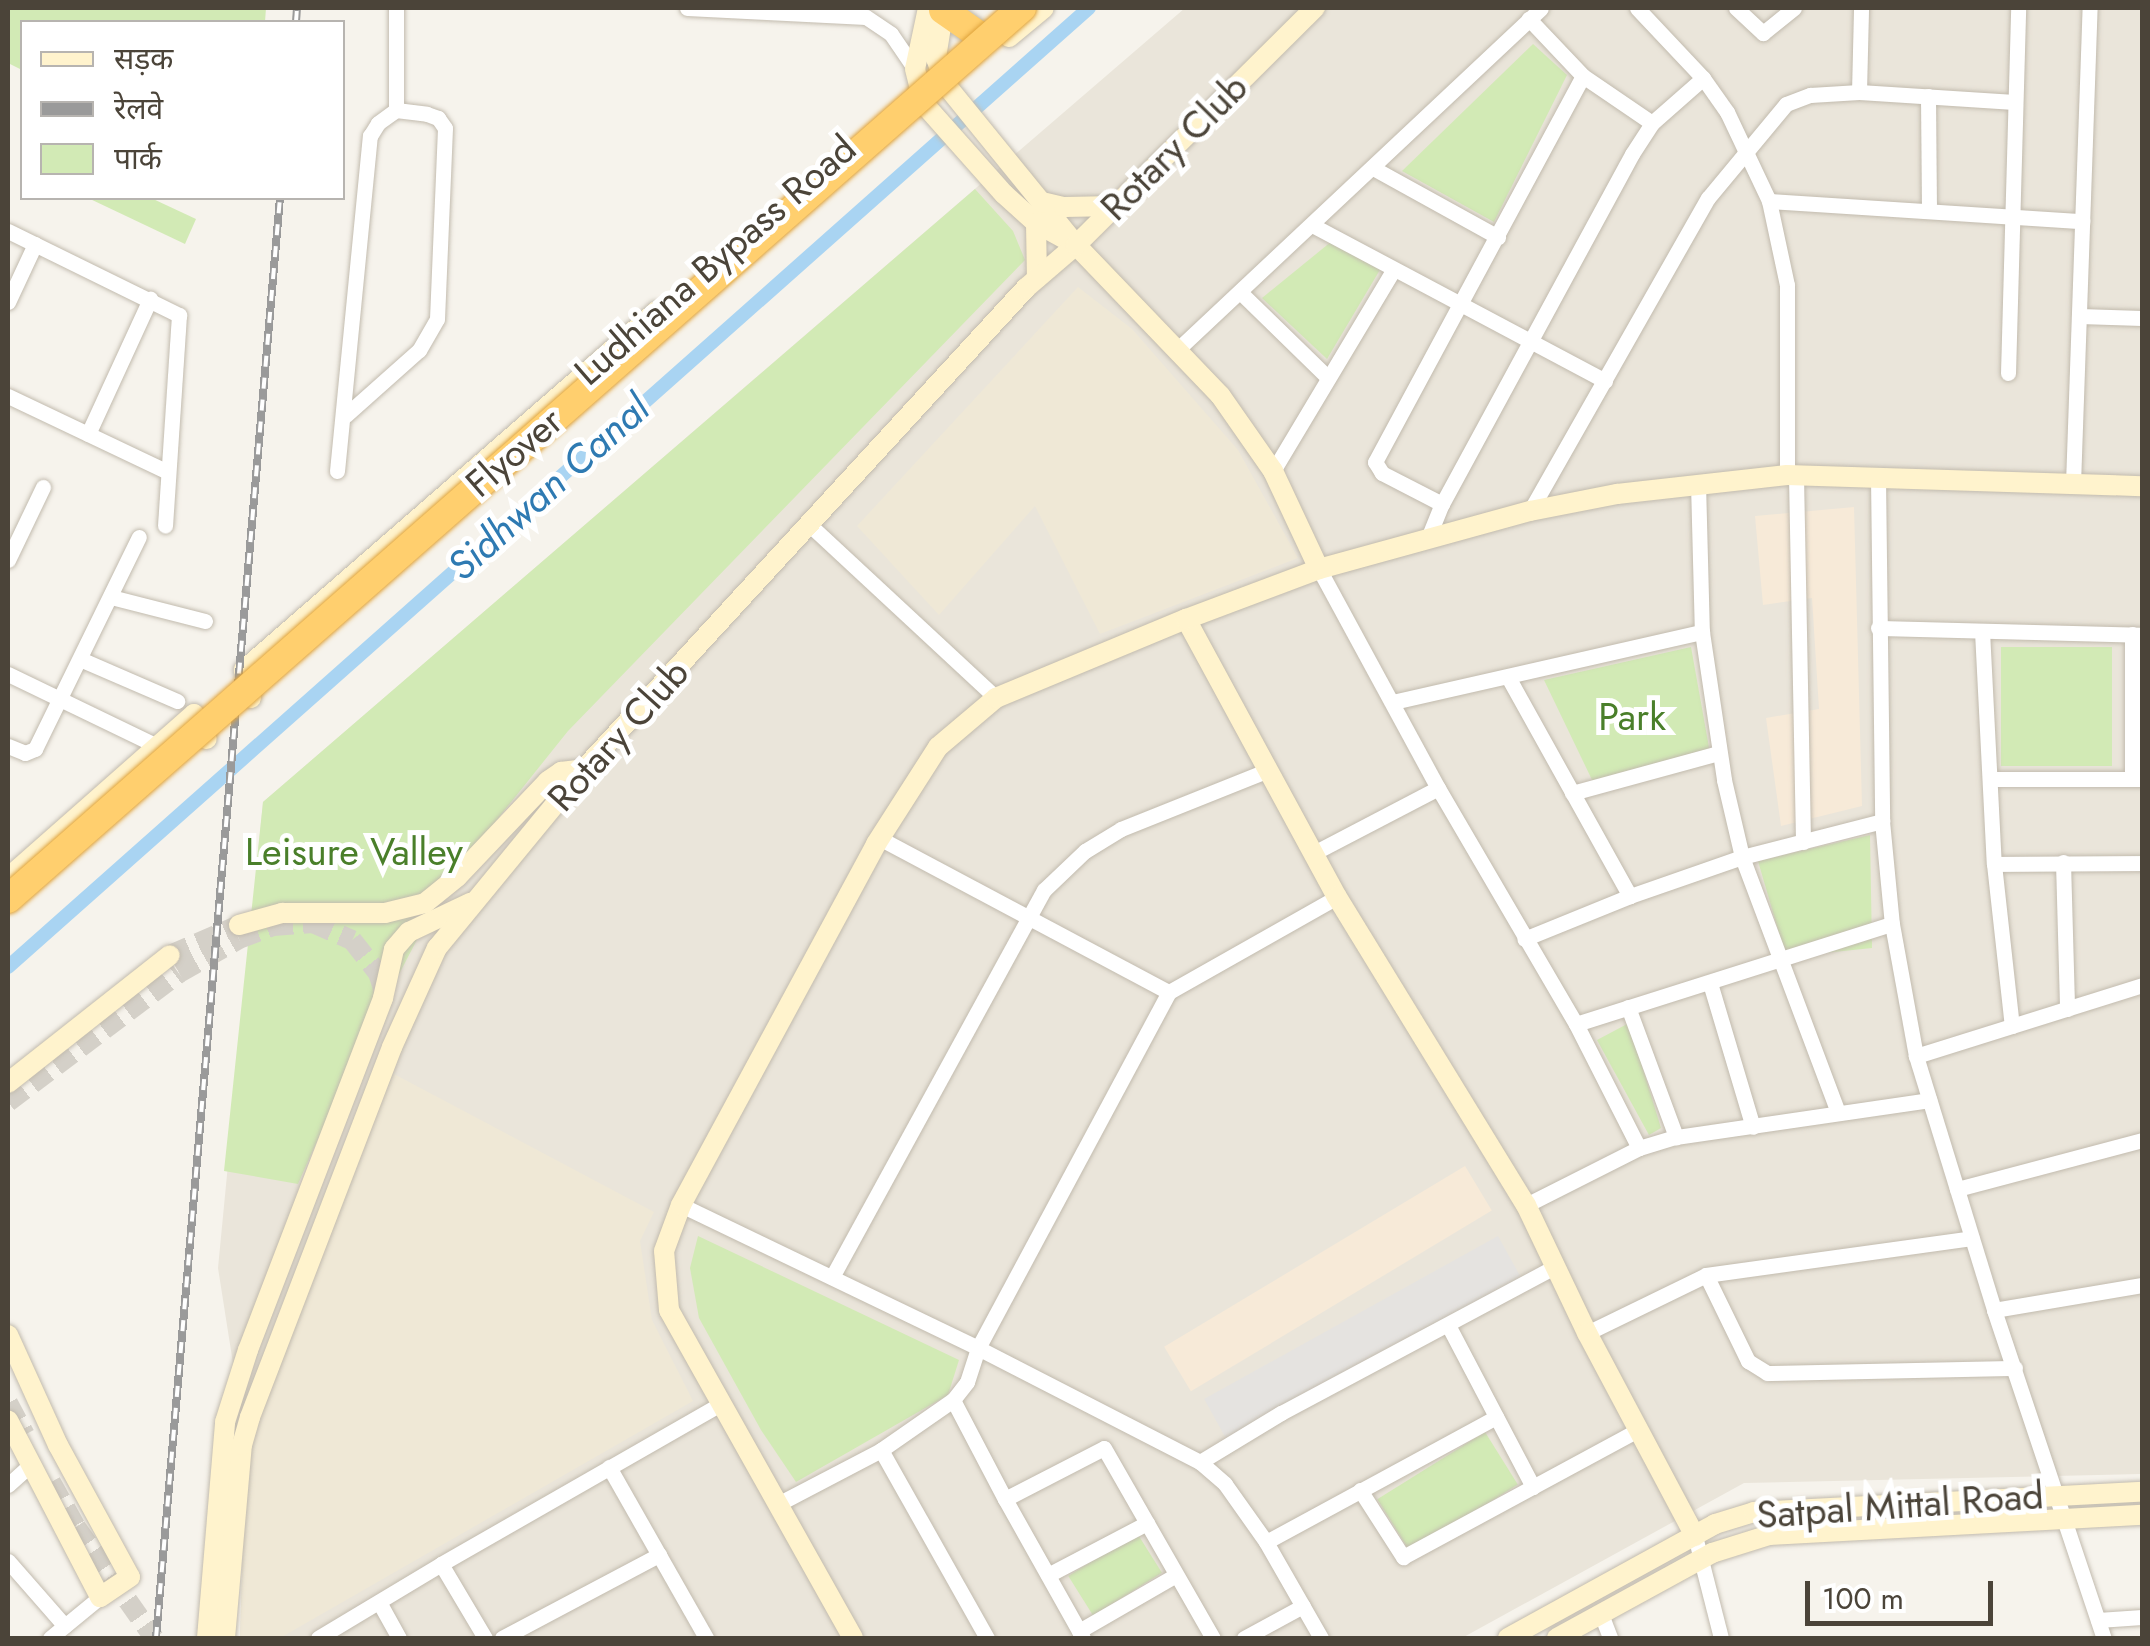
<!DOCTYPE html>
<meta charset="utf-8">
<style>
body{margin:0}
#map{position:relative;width:2150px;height:1646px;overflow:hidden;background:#f6f3ec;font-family:Jost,"Noto Sans Devanagari",sans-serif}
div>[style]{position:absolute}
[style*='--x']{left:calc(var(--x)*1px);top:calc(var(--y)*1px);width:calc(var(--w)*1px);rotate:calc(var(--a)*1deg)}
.residential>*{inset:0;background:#eae5da}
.commercial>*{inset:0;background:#f7ead8;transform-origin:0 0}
.education>*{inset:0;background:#efe8d6}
.green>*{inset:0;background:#d2eab5;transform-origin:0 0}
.parking>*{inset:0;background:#e5e3e0;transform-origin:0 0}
.canal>*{height:14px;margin:-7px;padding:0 7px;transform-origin:7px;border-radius:7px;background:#a9d4f2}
.secondary-tunnel>*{height:20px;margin-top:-10px;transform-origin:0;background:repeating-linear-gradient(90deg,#d4d0c8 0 20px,transparent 0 30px)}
.roads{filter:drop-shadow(0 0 2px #c2bbae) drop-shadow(0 0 2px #c2bbae)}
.street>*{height:15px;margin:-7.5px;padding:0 7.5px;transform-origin:7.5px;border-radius:7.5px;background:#fff}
.secondary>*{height:20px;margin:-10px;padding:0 10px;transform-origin:10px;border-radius:10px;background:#fff3cd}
.highway>*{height:28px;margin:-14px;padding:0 14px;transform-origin:14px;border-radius:14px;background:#ffcf6e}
.rail>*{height:8px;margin-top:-4px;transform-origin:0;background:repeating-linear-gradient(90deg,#fff 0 11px,#9a9a9a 0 22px);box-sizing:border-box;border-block:2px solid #9a9a9a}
.bridges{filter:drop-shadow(0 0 2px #e0a43c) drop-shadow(0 0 2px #e0a43c)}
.highway-bridge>*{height:28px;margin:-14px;padding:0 14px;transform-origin:14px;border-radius:14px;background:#ffcf6e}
span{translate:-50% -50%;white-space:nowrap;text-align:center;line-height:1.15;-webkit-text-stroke:10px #fff;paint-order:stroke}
.street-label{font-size:38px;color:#4b4439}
.park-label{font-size:38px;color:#4a7f2a}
.water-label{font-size:40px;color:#2e7ab2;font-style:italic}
.frame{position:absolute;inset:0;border:10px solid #4b4439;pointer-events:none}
.legend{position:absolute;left:20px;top:20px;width:325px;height:180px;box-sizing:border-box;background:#fff;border:2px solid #b7b4b0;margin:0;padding:12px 18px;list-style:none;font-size:30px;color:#4b4439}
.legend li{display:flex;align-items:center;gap:20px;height:50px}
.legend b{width:50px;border:2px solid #b7b4b0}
.scale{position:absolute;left:1805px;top:1581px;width:188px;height:45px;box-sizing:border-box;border:5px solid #4b4439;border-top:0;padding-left:12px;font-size:30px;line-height:35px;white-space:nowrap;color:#4b4439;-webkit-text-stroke:8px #fff;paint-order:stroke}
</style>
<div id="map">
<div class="residential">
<i style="clip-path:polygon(1185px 8px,2142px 8px,2142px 1474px,1744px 1483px,1462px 1638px,240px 1638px,246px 1446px,218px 1268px,263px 802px)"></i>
</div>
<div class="commercial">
<i style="clip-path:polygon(1854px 507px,1862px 806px,1781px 826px,1766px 718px,1819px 709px,1812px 598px,1763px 605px,1755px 516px)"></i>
<i style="left:1465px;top:1166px;width:52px;height:351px;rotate:59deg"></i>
</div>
<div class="education">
<i style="clip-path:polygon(1078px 287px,1132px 329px,1238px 450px,1298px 558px,1100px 634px,1035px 506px,939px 615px,857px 526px)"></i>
<i style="clip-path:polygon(394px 1074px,654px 1212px,640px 1241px,652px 1320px,693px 1401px,280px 1638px,240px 1638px,246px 1446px,332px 1207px)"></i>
</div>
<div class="green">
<i style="clip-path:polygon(8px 8px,266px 8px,265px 22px,22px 22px,22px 70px,8px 63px)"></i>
<i style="clip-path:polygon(1533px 44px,1567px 75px,1494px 222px,1402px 171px)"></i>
<i style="clip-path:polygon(975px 189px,1013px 231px,1025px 260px,568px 731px,447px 882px,345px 1078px,298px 1184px,224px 1171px,263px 802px)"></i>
<i style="clip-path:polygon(88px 198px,151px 198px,196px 219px,185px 244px)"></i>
<i style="clip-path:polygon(1332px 241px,1381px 268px,1327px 359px,1262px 298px)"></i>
<i style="clip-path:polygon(1691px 647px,1710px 753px,1594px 784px,1544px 680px)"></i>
<i style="left:2112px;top:647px;width:119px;height:111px;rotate:90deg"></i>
<i style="clip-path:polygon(1870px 835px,1872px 948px,1786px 957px,1758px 861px)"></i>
<i style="clip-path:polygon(1629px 1023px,1661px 1128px,1649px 1135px,1597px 1040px)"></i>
<i style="clip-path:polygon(698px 1236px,959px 1360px,948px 1395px,796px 1482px,761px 1430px,699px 1318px,690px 1268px)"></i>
<i style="left:1485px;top:1432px;width:62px;height:127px;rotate:58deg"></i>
<i style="left:1137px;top:1533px;width:47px;height:81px;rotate:58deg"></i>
</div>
<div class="parking">
<i style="left:1498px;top:1236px;width:52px;height:336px;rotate:61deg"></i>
</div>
<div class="canal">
<i style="--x:8;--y:967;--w:1445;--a:-41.58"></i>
</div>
<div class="secondary-tunnel">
<i style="--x:170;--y:955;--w:75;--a:-23.5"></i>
<i style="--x:8;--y:1102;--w:214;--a:-37"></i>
<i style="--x:179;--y:973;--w:69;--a:-29.5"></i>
<i style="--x:239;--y:939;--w:36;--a:-21"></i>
<i style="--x:273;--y:926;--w:40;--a:-4.3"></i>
<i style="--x:313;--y:923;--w:43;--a:23.6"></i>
<i style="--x:352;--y:940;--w:42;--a:51.8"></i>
<i style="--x:378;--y:973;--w:23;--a:72"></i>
<i style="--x:8;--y:1403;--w:36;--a:62"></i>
<i style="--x:51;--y:1482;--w:51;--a:60.9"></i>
<i style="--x:76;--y:1527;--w:136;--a:54.9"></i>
</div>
<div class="roads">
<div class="street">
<i style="--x:687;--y:8;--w:179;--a:2.9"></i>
<i style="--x:866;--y:17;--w:30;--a:34"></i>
<i style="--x:891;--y:34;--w:42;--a:55.6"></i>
<i style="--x:1637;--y:8;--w:96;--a:46.7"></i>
<i style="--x:1703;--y:78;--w:42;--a:54.8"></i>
<i style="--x:1727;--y:112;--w:98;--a:64.7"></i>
<i style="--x:1769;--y:201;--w:86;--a:77.9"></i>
<i style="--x:1787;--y:285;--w:190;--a:90"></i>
<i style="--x:1736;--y:8;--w:37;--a:43"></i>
<i style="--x:1763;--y:33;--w:40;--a:-39"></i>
<i style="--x:1583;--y:76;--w:83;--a:34.3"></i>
<i style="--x:1859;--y:92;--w:84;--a:-88.6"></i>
<i style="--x:1928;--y:96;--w:115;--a:89.5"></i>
<i style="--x:396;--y:110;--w:102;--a:-90"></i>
<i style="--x:1373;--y:168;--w:143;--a:28.9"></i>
<i style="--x:1769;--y:201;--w:314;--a:3.7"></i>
<i style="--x:1312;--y:225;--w:332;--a:28"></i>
<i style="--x:8;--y:231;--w:191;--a:26.2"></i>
<i style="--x:179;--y:315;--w:211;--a:93.8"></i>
<i style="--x:1240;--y:292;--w:122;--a:44.3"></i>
<i style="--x:8;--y:302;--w:64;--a:-65"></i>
<i style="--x:2079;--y:316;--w:63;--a:1.8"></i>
<i style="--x:1177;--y:350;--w:499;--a:-43.2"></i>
<i style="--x:2008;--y:373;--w:365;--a:-88.4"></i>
<i style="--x:8;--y:396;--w:177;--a:25.4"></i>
<i style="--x:88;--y:434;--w:149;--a:-65.3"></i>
<i style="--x:337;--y:471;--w:337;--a:-84.4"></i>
<i style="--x:370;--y:136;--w:15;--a:-58"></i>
<i style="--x:378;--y:123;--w:22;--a:-36"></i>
<i style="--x:396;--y:110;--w:31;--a:7"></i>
<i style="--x:427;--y:114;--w:12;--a:20"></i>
<i style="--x:438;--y:118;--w:12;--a:55"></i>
<i style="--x:445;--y:128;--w:191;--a:92.4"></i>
<i style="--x:437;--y:319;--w:36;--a:120"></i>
<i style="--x:419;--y:350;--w:98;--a:138.3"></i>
<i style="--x:1273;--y:471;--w:235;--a:-59.1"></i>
<i style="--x:1796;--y:476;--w:366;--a:88.9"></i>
<i style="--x:1878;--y:477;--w:344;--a:89.3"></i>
<i style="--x:1882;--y:821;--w:103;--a:84.5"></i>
<i style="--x:1892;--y:924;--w:134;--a:79.7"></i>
<i style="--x:1916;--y:1056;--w:266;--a:72.9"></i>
<i style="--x:1994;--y:1310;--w:346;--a:71.5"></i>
<i style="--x:1698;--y:483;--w:149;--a:88.5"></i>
<i style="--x:1702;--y:632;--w:150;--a:81.5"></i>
<i style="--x:1724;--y:780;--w:79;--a:76.8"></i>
<i style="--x:1742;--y:857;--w:272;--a:69.4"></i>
<i style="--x:2073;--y:484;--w:476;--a:-88"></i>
<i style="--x:1442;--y:504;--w:68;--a:-152.7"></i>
<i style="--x:1382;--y:473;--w:13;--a:-122"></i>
<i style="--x:1375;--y:462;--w:438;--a:-61.7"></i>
<i style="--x:1583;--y:76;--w:79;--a:-133.5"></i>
<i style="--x:1530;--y:511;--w:360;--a:-60.4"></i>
<i style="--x:1708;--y:198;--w:122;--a:-50.3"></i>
<i style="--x:1786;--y:104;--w:26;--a:-21"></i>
<i style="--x:1810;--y:95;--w:49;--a:-3.5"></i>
<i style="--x:1859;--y:92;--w:156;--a:3.7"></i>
<i style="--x:811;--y:526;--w:253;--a:42.9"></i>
<i style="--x:1428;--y:538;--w:37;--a:-68"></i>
<i style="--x:1442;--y:504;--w:398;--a:-61.5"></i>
<i style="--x:1632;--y:154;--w:37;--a:-57"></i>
<i style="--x:1652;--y:123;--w:68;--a:-41.4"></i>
<i style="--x:8;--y:560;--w:81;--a:-64.4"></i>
<i style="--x:1319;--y:569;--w:249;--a:61.5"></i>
<i style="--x:1438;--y:788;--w:273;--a:59.7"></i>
<i style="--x:1576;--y:1024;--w:139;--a:63.1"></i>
<i style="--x:1639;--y:1148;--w:127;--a:153.2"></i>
<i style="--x:111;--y:597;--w:97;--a:14.3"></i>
<i style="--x:1878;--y:628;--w:264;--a:1.5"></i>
<i style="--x:1982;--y:631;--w:233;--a:87.1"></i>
<i style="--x:1994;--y:864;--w:163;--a:83.7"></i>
<i style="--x:2132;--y:634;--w:145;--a:90"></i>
<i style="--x:80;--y:659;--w:106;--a:23.4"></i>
<i style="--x:8;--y:674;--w:165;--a:25.8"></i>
<i style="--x:1508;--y:677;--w:251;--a:60.9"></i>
<i style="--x:1630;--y:896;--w:114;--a:157.9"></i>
<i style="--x:1393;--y:702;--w:317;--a:-12.8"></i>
<i style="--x:8;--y:746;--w:18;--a:22"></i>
<i style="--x:25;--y:753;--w:11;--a:-22"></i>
<i style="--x:35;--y:749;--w:236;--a:-63.9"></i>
<i style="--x:1990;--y:779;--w:152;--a:0"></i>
<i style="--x:1572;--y:793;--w:151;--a:-15.3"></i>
<i style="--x:879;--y:838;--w:328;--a:28"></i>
<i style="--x:1312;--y:854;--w:142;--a:-27.6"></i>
<i style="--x:2063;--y:862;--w:147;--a:88.4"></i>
<i style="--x:1994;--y:864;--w:148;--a:-0.4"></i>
<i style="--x:1630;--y:896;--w:119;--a:-19.2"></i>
<i style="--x:1742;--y:857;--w:145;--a:-14.4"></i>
<i style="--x:1710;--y:983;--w:150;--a:73.4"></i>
<i style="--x:1628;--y:1007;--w:139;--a:69.7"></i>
<i style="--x:1576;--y:1024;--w:331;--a:-17.6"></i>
<i style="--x:1916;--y:1056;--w:237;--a:-17.4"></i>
<i style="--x:1639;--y:1148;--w:39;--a:-17"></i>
<i style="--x:1676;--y:1137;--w:256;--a:-8.3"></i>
<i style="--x:1957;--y:1189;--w:191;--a:-14.8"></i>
<i style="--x:681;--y:1205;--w:330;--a:25.7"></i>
<i style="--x:978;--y:1348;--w:250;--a:27.2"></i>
<i style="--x:1200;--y:1462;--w:33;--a:41"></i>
<i style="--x:1225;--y:1484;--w:71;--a:54.7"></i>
<i style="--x:1266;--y:1542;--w:111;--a:60.2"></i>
<i style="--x:1706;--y:1275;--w:96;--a:64"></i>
<i style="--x:1748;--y:1361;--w:22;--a:32"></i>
<i style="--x:1767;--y:1373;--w:248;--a:-1.2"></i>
<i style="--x:832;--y:1277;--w:441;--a:-61.3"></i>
<i style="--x:1044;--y:890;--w:57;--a:-43.6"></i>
<i style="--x:1085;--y:851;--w:42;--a:-31.4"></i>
<i style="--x:1121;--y:829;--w:156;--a:-21.8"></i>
<i style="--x:1994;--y:1310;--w:150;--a:-9.6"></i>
<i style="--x:1448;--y:1325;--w:183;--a:62.3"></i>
<i style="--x:1587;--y:1333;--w:132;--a:-26"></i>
<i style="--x:1706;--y:1275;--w:268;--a:-7.9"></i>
<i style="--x:953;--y:1400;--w:112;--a:62.3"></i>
<i style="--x:881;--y:1450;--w:216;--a:60.6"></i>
<i style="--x:1200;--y:1462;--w:95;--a:-31.2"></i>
<i style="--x:1281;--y:1413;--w:310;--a:-28.1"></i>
<i style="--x:609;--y:1467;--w:197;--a:60.4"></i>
<i style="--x:8;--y:1485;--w:30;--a:-42"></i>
<i style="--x:1360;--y:1490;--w:80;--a:57.3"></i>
<i style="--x:1403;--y:1557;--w:267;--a:-28.4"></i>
<i style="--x:776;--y:1505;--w:119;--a:-27.6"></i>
<i style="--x:881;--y:1450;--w:88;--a:-34.8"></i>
<i style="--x:953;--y:1400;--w:23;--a:-52"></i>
<i style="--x:967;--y:1382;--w:36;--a:-72"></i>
<i style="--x:978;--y:1348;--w:404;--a:-61.8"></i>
<i style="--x:1169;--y:992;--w:193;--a:-29.5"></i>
<i style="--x:1695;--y:1536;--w:105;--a:75.7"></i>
<i style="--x:1266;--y:1542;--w:262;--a:-28.5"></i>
<i style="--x:8;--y:1561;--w:86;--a:48.8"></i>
<i style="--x:1048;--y:1575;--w:112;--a:-27.7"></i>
<i style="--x:379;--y:1602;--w:41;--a:60.9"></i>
<i style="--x:1601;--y:1614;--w:26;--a:69"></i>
<i style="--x:2098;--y:1620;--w:44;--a:-3.9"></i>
<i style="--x:1079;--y:1631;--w:112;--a:-30"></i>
<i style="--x:50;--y:1638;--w:65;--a:-39.4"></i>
<i style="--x:318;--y:1638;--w:144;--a:-31"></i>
<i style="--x:485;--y:1638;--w:86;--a:-120.7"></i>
<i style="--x:441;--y:1564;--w:320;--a:-29.8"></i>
<i style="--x:502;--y:1638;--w:178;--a:-27.9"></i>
<i style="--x:1083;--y:1638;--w:159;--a:-119.3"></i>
<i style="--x:1005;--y:1499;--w:111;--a:-27.3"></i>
<i style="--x:1104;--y:1448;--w:219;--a:60.2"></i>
<i style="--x:1244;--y:1638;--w:67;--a:-28.5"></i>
</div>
<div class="secondary">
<i style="--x:928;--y:8;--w:62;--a:102"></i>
<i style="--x:915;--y:69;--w:36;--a:76"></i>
<i style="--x:924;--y:104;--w:120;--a:48.4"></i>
<i style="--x:1004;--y:194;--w:43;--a:42.2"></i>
<i style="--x:1036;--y:223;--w:43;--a:28.9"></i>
<i style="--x:944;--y:8;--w:51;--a:99.1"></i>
<i style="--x:936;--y:58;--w:29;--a:70"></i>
<i style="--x:946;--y:85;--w:206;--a:50.9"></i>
<i style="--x:1076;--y:245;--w:208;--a:46.2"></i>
<i style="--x:1220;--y:395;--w:93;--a:55.1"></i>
<i style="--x:1273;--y:471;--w:108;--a:64.9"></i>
<i style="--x:1009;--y:37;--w:45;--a:-39.6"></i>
<i style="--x:1042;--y:202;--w:23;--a:13"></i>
<i style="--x:1064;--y:207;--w:51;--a:-1.1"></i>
<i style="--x:1036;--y:223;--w:55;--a:89"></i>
<i style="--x:1186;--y:619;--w:316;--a:61.5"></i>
<i style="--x:1337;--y:897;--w:361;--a:58.5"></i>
<i style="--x:1526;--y:1205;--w:142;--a:64.5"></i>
<i style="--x:1587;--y:1333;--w:230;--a:62"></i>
<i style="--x:251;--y:698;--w:29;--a:-104"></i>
<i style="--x:244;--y:670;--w:547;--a:-41"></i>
<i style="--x:8;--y:878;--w:248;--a:-41.4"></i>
<i style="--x:194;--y:714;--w:28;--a:63"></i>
<i style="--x:239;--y:925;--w:45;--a:-15.6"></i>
<i style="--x:282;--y:913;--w:103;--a:0"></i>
<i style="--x:385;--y:913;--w:41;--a:-14"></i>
<i style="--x:425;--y:903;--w:41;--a:-39.1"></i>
<i style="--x:457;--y:877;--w:132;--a:-46.5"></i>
<i style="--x:548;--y:781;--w:16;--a:-35"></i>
<i style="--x:561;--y:772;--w:23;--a:-7"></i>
<i style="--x:8;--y:1083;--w:206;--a:-38.3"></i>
<i style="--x:8;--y:1335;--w:121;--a:65.6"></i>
<i style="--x:58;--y:1445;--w:150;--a:61.4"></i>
<i style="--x:130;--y:1577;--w:36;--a:146"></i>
<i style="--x:100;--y:1597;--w:199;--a:-117.5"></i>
<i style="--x:207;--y:1638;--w:217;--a:-85.2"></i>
<i style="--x:225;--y:1422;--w:76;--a:-72.3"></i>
<i style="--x:248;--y:1350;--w:377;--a:-69"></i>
<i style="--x:383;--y:998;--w:50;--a:-77.3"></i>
<i style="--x:394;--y:949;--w:23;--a:-49"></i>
<i style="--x:409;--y:932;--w:68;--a:-25.4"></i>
<i style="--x:225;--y:1638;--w:194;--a:-85"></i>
<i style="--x:242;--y:1445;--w:29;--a:-74"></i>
<i style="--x:250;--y:1417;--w:396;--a:-69"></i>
<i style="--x:392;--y:1047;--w:109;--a:-65.6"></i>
<i style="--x:437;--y:948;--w:232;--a:-50.6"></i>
<i style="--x:584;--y:769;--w:653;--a:-47.42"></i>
<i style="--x:1026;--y:288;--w:66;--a:-40.7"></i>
<i style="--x:1076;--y:245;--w:337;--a:-44.8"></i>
<i style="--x:853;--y:1638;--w:376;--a:-119.3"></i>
<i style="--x:669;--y:1310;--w:59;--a:-94.8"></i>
<i style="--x:664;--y:1251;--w:49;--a:-69.7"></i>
<i style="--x:681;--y:1205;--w:410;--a:-61.6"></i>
<i style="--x:876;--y:844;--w:115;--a:-57.4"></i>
<i style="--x:938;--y:747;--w:76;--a:-40.2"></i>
<i style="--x:996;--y:698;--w:206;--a:-22.6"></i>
<i style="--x:1186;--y:619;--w:142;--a:-20.6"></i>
<i style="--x:1319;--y:569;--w:219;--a:-15.4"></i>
<i style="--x:1530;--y:511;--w:89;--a:-11.1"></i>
<i style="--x:1617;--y:494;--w:171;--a:-6.4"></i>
<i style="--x:1787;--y:475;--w:355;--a:1.8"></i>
<i style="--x:1508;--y:1638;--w:236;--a:-28.8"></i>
<i style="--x:1715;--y:1524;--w:41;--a:-17.1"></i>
<i style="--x:1754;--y:1512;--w:389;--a:-3"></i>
<i style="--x:1557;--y:1638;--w:177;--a:-28.7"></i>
<i style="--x:1712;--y:1553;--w:60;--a:-17.5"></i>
<i style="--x:1769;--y:1535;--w:374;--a:-3.1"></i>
</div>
<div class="highway">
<i style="--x:943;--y:10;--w:40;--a:34.9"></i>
</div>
</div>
<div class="rail">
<i style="--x:296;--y:22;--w:14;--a:-86"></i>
<i style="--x:156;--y:1638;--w:1445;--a:-85.08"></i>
</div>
<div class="bridges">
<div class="highway-bridge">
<i style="--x:8;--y:899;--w:1350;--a:-41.31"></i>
</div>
</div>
<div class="street-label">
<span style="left:1174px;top:147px;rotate:-45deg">Rotary Club</span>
<span style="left:715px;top:260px;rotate:-41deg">Ludhiana Bypass Road</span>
<span style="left:514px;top:452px;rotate:-41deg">Flyover</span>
<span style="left:618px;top:735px;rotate:-48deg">Rotary Club</span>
<span style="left:1900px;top:1505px;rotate:-4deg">Satpal Mittal Road</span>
</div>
<div class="park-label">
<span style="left:1632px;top:717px">Park</span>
<span style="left:354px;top:852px">Leisure Valley</span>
</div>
<div class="water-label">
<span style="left:548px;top:487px;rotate:-42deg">Sidhwan Canal</span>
</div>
<div class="frame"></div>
<ul class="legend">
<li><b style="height:12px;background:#fff3cd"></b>सड़क</li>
<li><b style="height:12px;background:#9a9a9a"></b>रेलवे</li>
<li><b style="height:28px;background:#d2eab5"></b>पार्क</li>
</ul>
<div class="scale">100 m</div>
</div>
